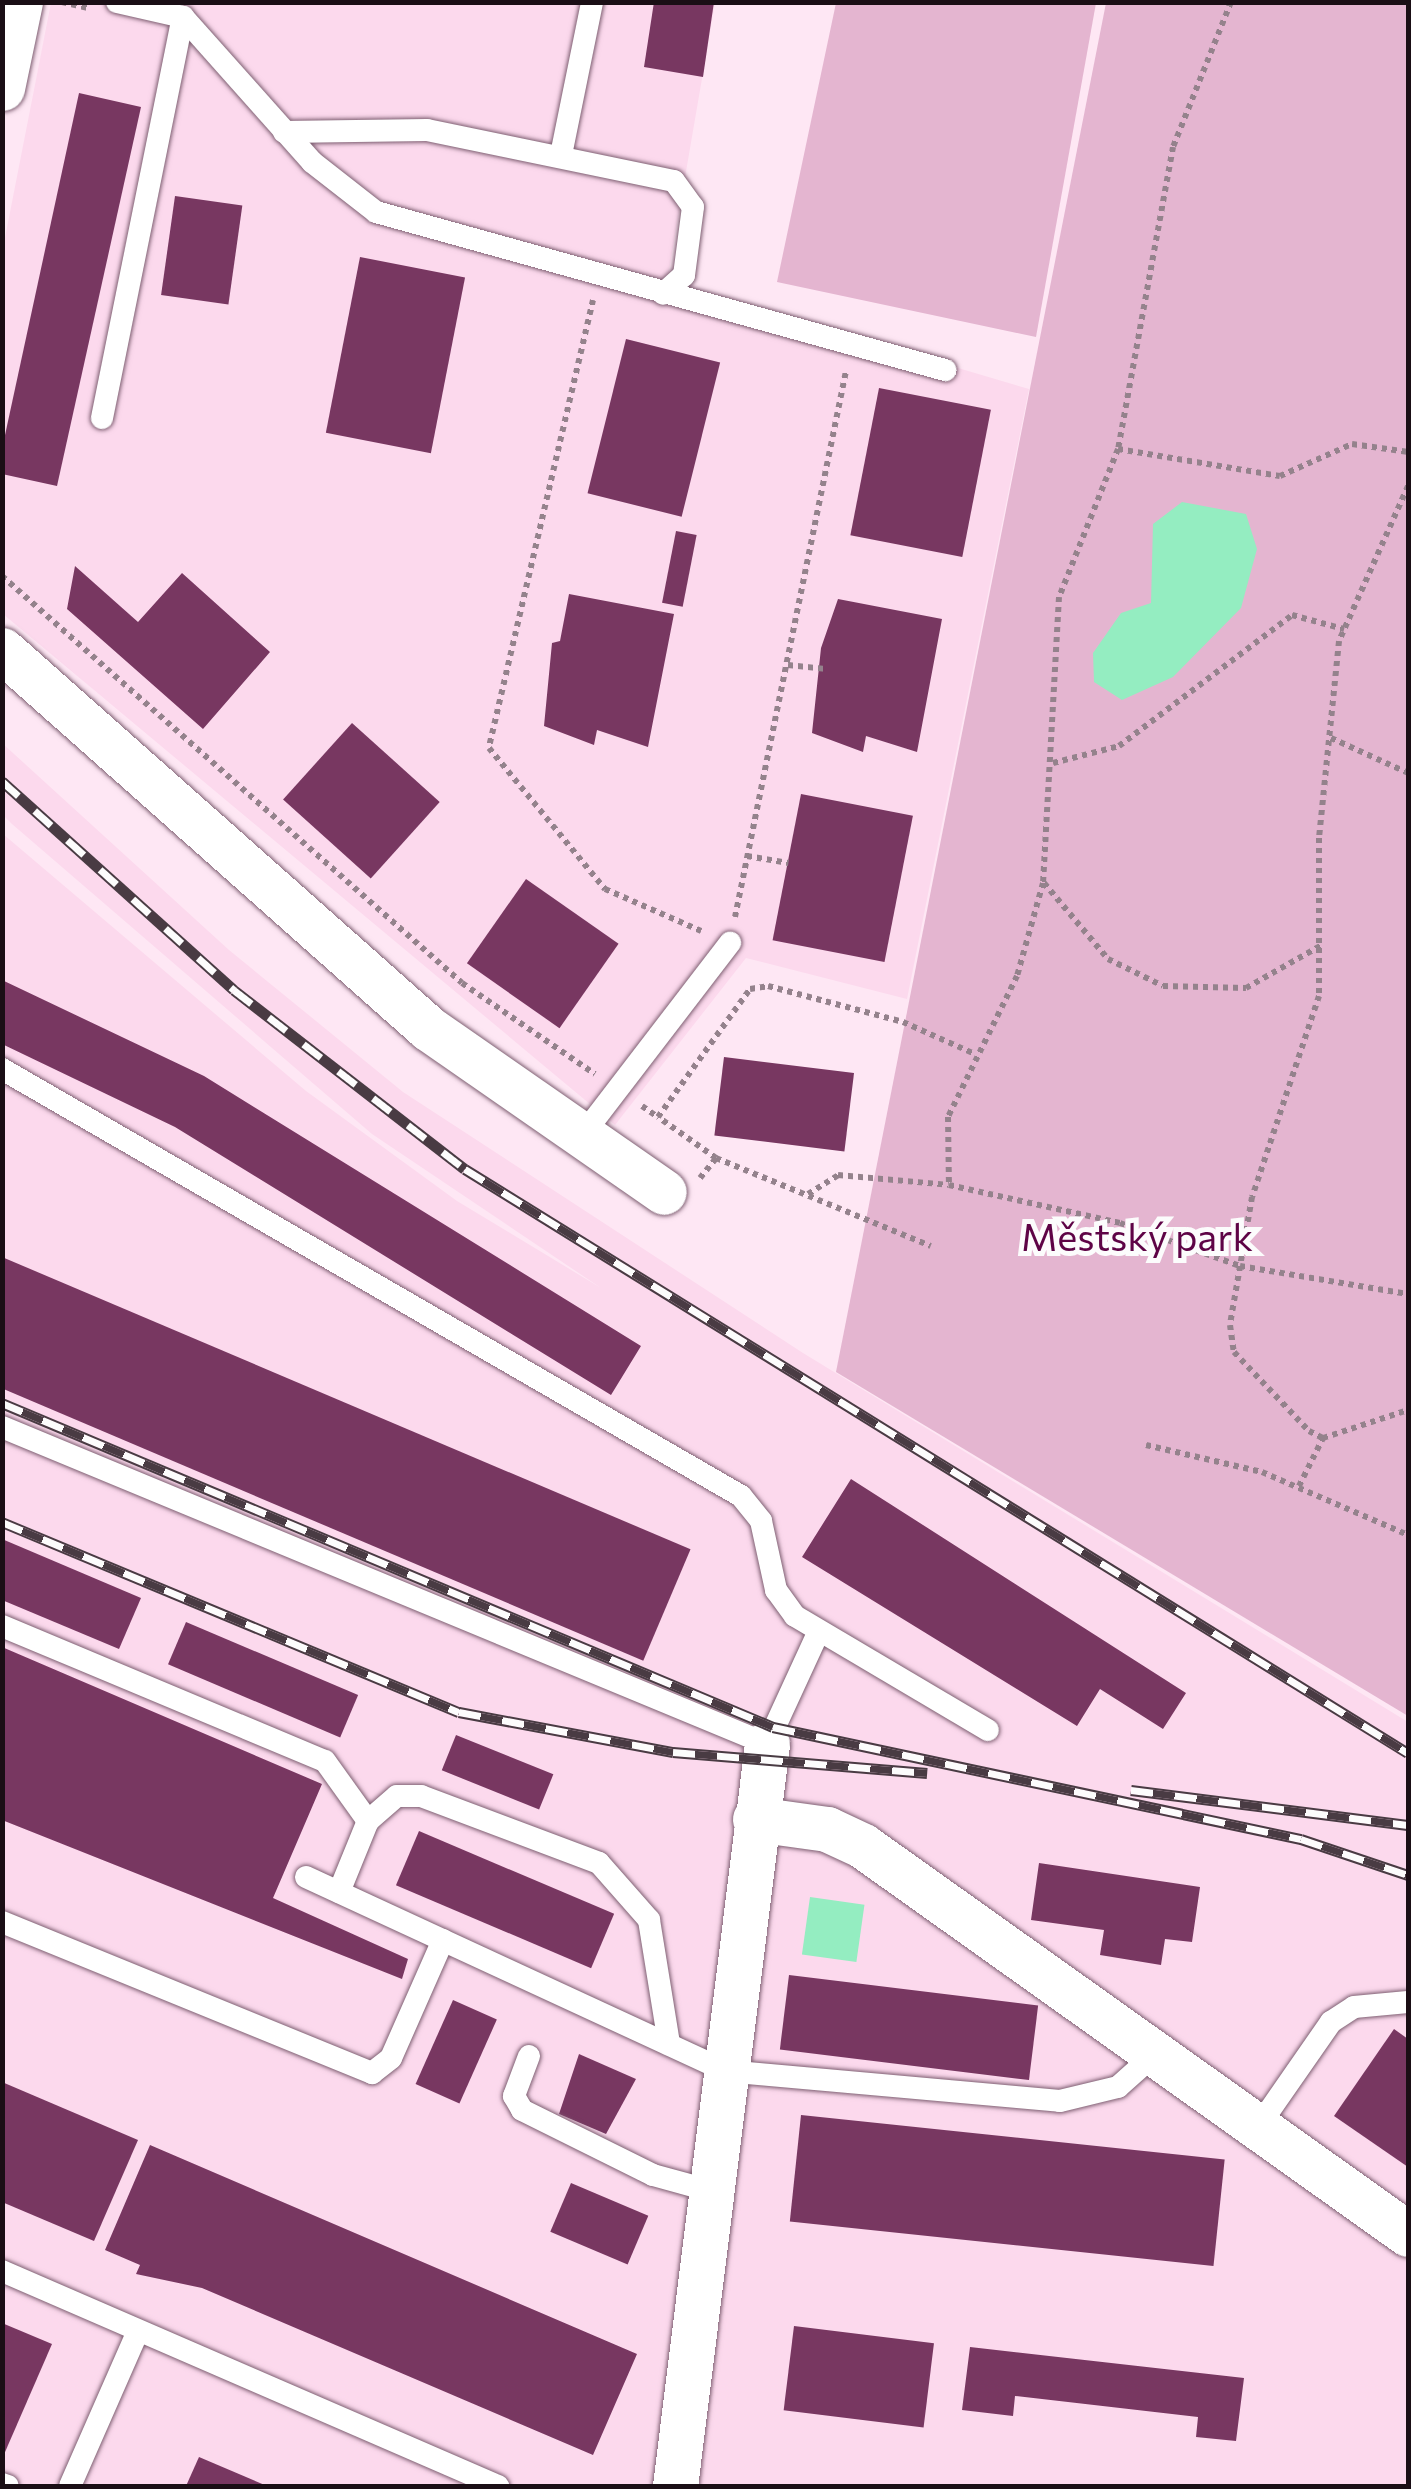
<!DOCTYPE html>
<meta charset="utf-8">
<style>
body{margin:0}
#map{position:relative;width:1411px;height:2489px;overflow:hidden;background:#fee7f4;font-family:Commissioner,sans-serif}
div>[style]{position:absolute}
[style*='--x']{left:calc(var(--x)*1px);top:calc(var(--y)*1px);width:calc(var(--w)*1px);rotate:calc(var(--a)*1deg)}
.built>*{inset:0;background:#fcd9ed}
.green>*{inset:0;background:#e4b5d0}
.water>*{inset:0;background:#94edc1;transform-origin:0 0}
.building>*{inset:0;background:#783761;transform-origin:0 0}
.path>*{height:6px;margin-top:-3px;transform-origin:0;background:repeating-linear-gradient(90deg,#94828c 0 5px,transparent 0 10px)}
.roads{filter:drop-shadow(0 0 2px #7e5f72) drop-shadow(0 0 2px #7e5f72)}
.lane>*{height:22px;margin:-11px;padding:0 11px;transform-origin:11px;border-radius:11px;background:#fff}
.street>*{height:45px;margin:-22.5px;padding:0 22.5px;transform-origin:22.5px;border-radius:22.5px;background:#fff}
.rail>*{height:11px;margin-top:-5.5px;transform-origin:0;background:repeating-linear-gradient(90deg,#fcfcfc 0 22px,#493b43 0 44px);box-sizing:border-box;border-block:2px solid #493b43}
span{translate:-50% -50%;white-space:nowrap;text-align:center;line-height:1.15;-webkit-text-stroke:10px #fcfcfc;paint-order:stroke}
.park-label{font-size:38px;color:#5e0446}
.frame{position:absolute;inset:0;border:5px solid #1a0e15;pointer-events:none}
</style>
<div id="map">
<div class="built">
<i style="clip-path:polygon(51px 3px,715px 3px,667px 282px,1029px 389px,907px 999px,746px 958px,615px 1125px,3px 614px,3px 248px)"></i>
<i style="clip-path:polygon(2px 743px,229px 950px,403px 1092px,803px 1353px,1408px 1722px,1408px 2486px,3px 2486px,3px 834px,306px 1091px,457px 1201px,601px 1288px,372px 1134px,12px 824px,3px 815px)"></i>
</div>
<div class="green">
<i style="clip-path:polygon(836px 3px,1096px 3px,1036px 337px,777px 282px)"></i>
<i style="clip-path:polygon(1106px 3px,1408px 3px,1408px 1716px,836px 1372px)"></i>
</div>
<div class="water">
<i style="clip-path:polygon(1182px 502px,1246px 514px,1257px 549px,1241px 608px,1173px 677px,1122px 700px,1094px 682px,1093px 653px,1121px 613px,1151px 603px,1153px 524px)"></i>
<i style="left:810px;top:1897px;width:55px;height:58px;rotate:8deg"></i>
</div>
<div class="building">
<i style="clip-path:polygon(654px 2px,714px 2px,703px 77px,644px 67px)"></i>
<i style="clip-path:polygon(79px 93px,141px 107px,57px 486px,2px 474px,2px 449px)"></i>
<i style="left:175px;top:196px;width:68px;height:100px;rotate:8deg"></i>
<i style="left:360px;top:257px;width:107px;height:179px;rotate:11deg"></i>
<i style="left:626px;top:339px;width:97px;height:159px;rotate:14deg"></i>
<i style="left:879px;top:388px;width:114px;height:150px;rotate:11deg"></i>
<i style="left:676px;top:531px;width:21px;height:73px;rotate:11deg"></i>
<i style="clip-path:polygon(75px 566px,138px 622px,182px 573px,270px 652px,203px 729px,67px 609px)"></i>
<i style="clip-path:polygon(569px 594px,674px 614px,648px 747px,597px 730px,594px 745px,544px 726px,552px 643px,560px 641px)"></i>
<i style="clip-path:polygon(838px 599px,942px 619px,917px 752px,866px 736px,863px 752px,812px 733px,821px 648px)"></i>
<i style="left:352px;top:723px;width:118px;height:103px;rotate:42deg"></i>
<i style="left:801px;top:794px;width:114px;height:149px;rotate:11deg"></i>
<i style="left:526px;top:879px;width:113px;height:103px;rotate:35deg"></i>
<i style="clip-path:polygon(2px 980px,204px 1076px,641px 1346px,611px 1395px,175px 1127px,2px 1044px)"></i>
<i style="left:724px;top:1057px;width:131px;height:79px;rotate:7deg"></i>
<i style="left:2px;top:1257px;width:748px;height:121px;rotate:23deg"></i>
<i style="clip-path:polygon(851px 1479px,1186px 1693px,1163px 1729px,1100px 1689px,1077px 1726px,802px 1557px)"></i>
<i style="clip-path:polygon(2px 1539px,141px 1598px,119px 1649px,2px 1600px)"></i>
<i style="left:186px;top:1622px;width:187px;height:46px;rotate:23deg"></i>
<i style="clip-path:polygon(2px 1647px,322px 1784px,273px 1898px,408px 1959px,402px 1979px,2px 1820px)"></i>
<i style="left:456px;top:1735px;width:105px;height:38px;rotate:22deg"></i>
<i style="left:419px;top:1831px;width:212px;height:59px;rotate:23deg"></i>
<i style="clip-path:polygon(1039px 1863px,1200px 1887px,1192px 1942px,1165px 1939px,1161px 1965px,1100px 1955px,1104px 1930px,1031px 1920px)"></i>
<i style="left:789px;top:1975px;width:251px;height:75px;rotate:7deg"></i>
<i style="left:453px;top:2000px;width:48px;height:92px;rotate:24deg"></i>
<i style="clip-path:polygon(1394px 2029px,1408px 2039px,1408px 2167px,1334px 2116px)"></i>
<i style="clip-path:polygon(579px 2054px,636px 2079px,606px 2134px,559px 2114px)"></i>
<i style="clip-path:polygon(2px 2082px,138px 2140px,94px 2241px,2px 2202px)"></i>
<i style="left:801px;top:2115px;width:426px;height:107px;rotate:6deg"></i>
<i style="clip-path:polygon(150px 2145px,637px 2354px,593px 2455px,202px 2288px,136px 2274px,140px 2265px,105px 2250px)"></i>
<i style="left:571px;top:2183px;width:84px;height:53px;rotate:23deg"></i>
<i style="clip-path:polygon(2px 2323px,52px 2344px,2px 2459px)"></i>
<i style="left:794px;top:2326px;width:141px;height:85px;rotate:7deg"></i>
<i style="clip-path:polygon(970px 2347px,1244px 2378px,1236px 2441px,1196px 2437px,1198px 2417px,1015px 2396px,1013px 2416px,962px 2410px)"></i>
<i style="clip-path:polygon(199px 2457px,267px 2486px,186px 2486px)"></i>
</div>
<div class="path">
<i style="--x:62;--y:2;--w:28;--a:13"></i>
<i style="--x:1231;--y:2;--w:156;--a:111.8"></i>
<i style="--x:1173;--y:147;--w:307;--a:100.3"></i>
<i style="--x:1118;--y:449;--w:159;--a:111.7"></i>
<i style="--x:1059;--y:597;--w:286;--a:93.2"></i>
<i style="--x:1043;--y:883;--w:97;--a:105.6"></i>
<i style="--x:1017;--y:976;--w:157;--a:116.1"></i>
<i style="--x:948;--y:1117;--w:68;--a:89.2"></i>
<i style="--x:949;--y:1185;--w:175;--a:12.5"></i>
<i style="--x:1120;--y:1223;--w:127;--a:19.7"></i>
<i style="--x:1240;--y:1266;--w:170;--a:9.5"></i>
<i style="--x:593;--y:300;--w:460;--a:103.1"></i>
<i style="--x:489;--y:748;--w:183;--a:50.6"></i>
<i style="--x:605;--y:889;--w:105;--a:23.6"></i>
<i style="--x:1118;--y:449;--w:164;--a:9.5"></i>
<i style="--x:1280;--y:476;--w:79;--a:-24"></i>
<i style="--x:1352;--y:444;--w:57;--a:8.1"></i>
<i style="--x:1408;--y:486;--w:170;--a:114"></i>
<i style="--x:1339;--y:641;--w:198;--a:95.8"></i>
<i style="--x:1319;--y:838;--w:158;--a:90"></i>
<i style="--x:1319;--y:996;--w:212;--a:108.4"></i>
<i style="--x:1252;--y:1197;--w:130;--a:99.8"></i>
<i style="--x:1230;--y:1325;--w:27;--a:82"></i>
<i style="--x:1234;--y:1352;--w:109;--a:46.5"></i>
<i style="--x:1309;--y:1431;--w:16;--a:27"></i>
<i style="--x:1323;--y:1438;--w:89;--a:-18.2"></i>
<i style="--x:2;--y:576;--w:614;--a:41.5"></i>
<i style="--x:462;--y:983;--w:161;--a:34.4"></i>
<i style="--x:788;--y:665;--w:37;--a:6"></i>
<i style="--x:1331;--y:738;--w:85;--a:24.4"></i>
<i style="--x:1053;--y:763;--w:68;--a:-14.4"></i>
<i style="--x:1119;--y:746;--w:217;--a:-37.1"></i>
<i style="--x:1292;--y:615;--w:54;--a:15.1"></i>
<i style="--x:747;--y:856;--w:42;--a:9.7"></i>
<i style="--x:1044;--y:883;--w:99;--a:49.9"></i>
<i style="--x:1108;--y:959;--w:61;--a:26.1"></i>
<i style="--x:1163;--y:986;--w:83;--a:1.4"></i>
<i style="--x:1246;--y:988;--w:87;--a:-29.5"></i>
<i style="--x:735;--y:917;--w:557;--a:-78.51"></i>
<i style="--x:642;--y:1106;--w:19;--a:35"></i>
<i style="--x:716;--y:1158;--w:232;--a:22.3"></i>
<i style="--x:700;--y:1178;--w:26;--a:-51"></i>
<i style="--x:716;--y:1158;--w:71;--a:-144.7"></i>
<i style="--x:658;--y:1117;--w:158;--a:-54.3"></i>
<i style="--x:750;--y:989;--w:18;--a:-9"></i>
<i style="--x:768;--y:986;--w:140;--a:14.9"></i>
<i style="--x:903;--y:1022;--w:79;--a:24"></i>
<i style="--x:808;--y:1194;--w:36;--a:-32"></i>
<i style="--x:838;--y:1175;--w:111;--a:5.1"></i>
<i style="--x:1146;--y:1445;--w:119;--a:13.1"></i>
<i style="--x:1262;--y:1472;--w:159;--a:23.3"></i>
<i style="--x:1299;--y:1486;--w:54;--a:-63.4"></i>
</div>
<div class="roads">
<div class="lane">
<i style="--x:117;--y:2;--w:68;--a:12.8"></i>
<i style="--x:183;--y:17;--w:194;--a:48.3"></i>
<i style="--x:312;--y:162;--w:81;--a:38"></i>
<i style="--x:376;--y:212;--w:591;--a:15.52"></i>
<i style="--x:284;--y:132;--w:143;--a:-0.8"></i>
<i style="--x:427;--y:130;--w:252;--a:11.7"></i>
<i style="--x:674;--y:181;--w:32;--a:54"></i>
<i style="--x:693;--y:207;--w:69;--a:97.5"></i>
<i style="--x:684;--y:275;--w:28;--a:138"></i>
<i style="--x:561;--y:155;--w:156;--a:-78.5"></i>
<i style="--x:102;--y:418;--w:409;--a:-78.6"></i>
<i style="--x:2;--y:1069;--w:853;--a:30.02"></i>
<i style="--x:741;--y:1496;--w:32;--a:51"></i>
<i style="--x:761;--y:1521;--w:71;--a:77.7"></i>
<i style="--x:776;--y:1590;--w:32;--a:54"></i>
<i style="--x:795;--y:1616;--w:224;--a:30.6"></i>
<i style="--x:581;--y:1137;--w:245;--a:-52.5"></i>
<i style="--x:2;--y:1427;--w:828;--a:22.51"></i>
<i style="--x:767;--y:1744;--w:122;--a:-65.3"></i>
<i style="--x:2;--y:1626;--w:350;--a:22.7"></i>
<i style="--x:325;--y:1761;--w:74;--a:54.4"></i>
<i style="--x:306;--y:1877;--w:462;--a:24.8"></i>
<i style="--x:725;--y:2071;--w:336;--a:5.1"></i>
<i style="--x:1060;--y:2101;--w:60;--a:-13.6"></i>
<i style="--x:1118;--y:2087;--w:50;--a:-41.7"></i>
<i style="--x:339;--y:1892;--w:77;--a:-67.8"></i>
<i style="--x:368;--y:1821;--w:38;--a:-41"></i>
<i style="--x:397;--y:1796;--w:24;--a:0"></i>
<i style="--x:421;--y:1796;--w:190;--a:20.6"></i>
<i style="--x:599;--y:1863;--w:76;--a:48.7"></i>
<i style="--x:649;--y:1920;--w:126;--a:80.8"></i>
<i style="--x:2;--y:1922;--w:400;--a:22.2"></i>
<i style="--x:372;--y:2073;--w:24;--a:-38"></i>
<i style="--x:391;--y:2058;--w:129;--a:-66.2"></i>
<i style="--x:529;--y:2056;--w:43;--a:110.6"></i>
<i style="--x:514;--y:2096;--w:16;--a:60"></i>
<i style="--x:522;--y:2110;--w:146;--a:26.4"></i>
<i style="--x:653;--y:2175;--w:60;--a:15.4"></i>
<i style="--x:1258;--y:2127;--w:128;--a:-55.2"></i>
<i style="--x:1331;--y:2022;--w:27;--a:-33"></i>
<i style="--x:1354;--y:2007;--w:54;--a:-5.3"></i>
<i style="--x:2;--y:2271;--w:541;--a:23.44"></i>
<i style="--x:2;--y:2484;--w:6;--a:18"></i>
<i style="--x:70;--y:2486;--w:169;--a:-66.3"></i>
</div>
<div class="street">
<i style="--x:2;--y:88;--w:88;--a:-78.2"></i>
<i style="--x:2;--y:650;--w:570;--a:41.58"></i>
<i style="--x:428;--y:1028;--w:287;--a:34.8"></i>
<i style="--x:755;--y:1819;--w:73;--a:7.9"></i>
<i style="--x:827;--y:1829;--w:40;--a:25"></i>
<i style="--x:863;--y:1846;--w:669;--a:35.45"></i>
<i style="--x:675;--y:2486;--w:748;--a:-82.93"></i>
</div>
</div>
<div class="rail">
<i style="--x:2;--y:781;--w:312;--a:42"></i>
<i style="--x:234;--y:990;--w:292;--a:37.8"></i>
<i style="--x:465;--y:1169;--w:1109;--a:31.77"></i>
<i style="--x:2;--y:1403;--w:836;--a:22.79"></i>
<i style="--x:773;--y:1727;--w:540;--a:11.98"></i>
<i style="--x:1301;--y:1839;--w:113;--a:18.6"></i>
<i style="--x:2;--y:1522;--w:495;--a:22.6"></i>
<i style="--x:459;--y:1712;--w:218;--a:10.6"></i>
<i style="--x:673;--y:1752;--w:255;--a:4.7"></i>
<i style="--x:1131;--y:1790;--w:279;--a:7.2"></i>
</div>
<div class="park-label">
<span style="left:1137px;top:1236px">Městský park</span>
</div>
<div class="frame"></div>
</div>
